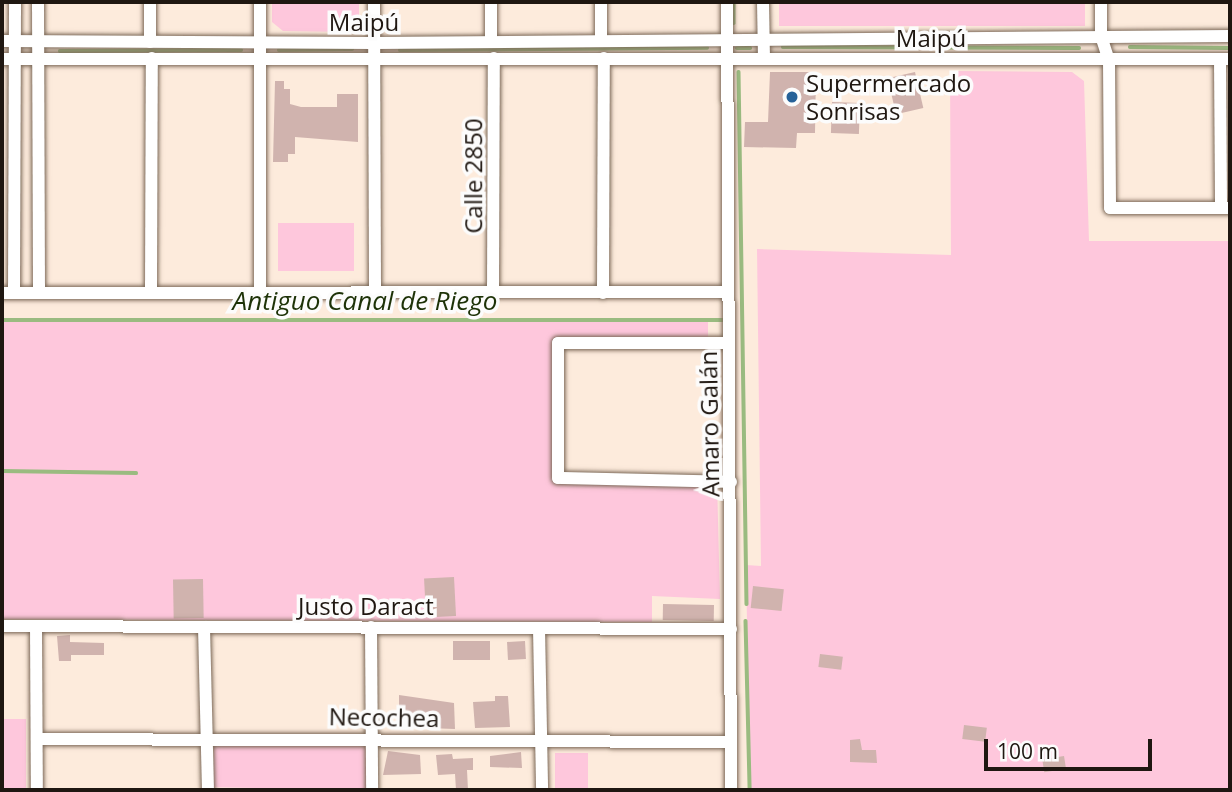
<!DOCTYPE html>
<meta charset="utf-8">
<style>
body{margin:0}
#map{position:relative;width:1232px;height:792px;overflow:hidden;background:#fdebdc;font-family:"Open Sans",sans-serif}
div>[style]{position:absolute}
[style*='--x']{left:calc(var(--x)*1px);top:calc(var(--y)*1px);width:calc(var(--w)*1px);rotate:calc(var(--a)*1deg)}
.green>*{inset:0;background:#fec7dc;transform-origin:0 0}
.stream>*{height:3.5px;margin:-1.75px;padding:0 1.75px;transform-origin:1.75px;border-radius:1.75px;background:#9abb80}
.building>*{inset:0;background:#d0b3ae;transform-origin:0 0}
.roads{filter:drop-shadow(0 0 2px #7c6958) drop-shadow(0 0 2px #7c6958)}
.minor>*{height:12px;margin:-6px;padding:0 6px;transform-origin:6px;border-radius:6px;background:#fff}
.dots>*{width:19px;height:19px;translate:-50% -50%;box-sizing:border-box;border:4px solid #fcfcfc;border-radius:50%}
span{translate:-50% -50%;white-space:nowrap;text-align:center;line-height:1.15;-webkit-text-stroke:7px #fcfcfc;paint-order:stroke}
.street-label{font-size:24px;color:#1f1711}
.poi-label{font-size:24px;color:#1f1711}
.left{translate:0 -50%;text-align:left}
.water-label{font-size:26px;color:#1d3207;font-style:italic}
.frame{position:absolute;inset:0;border:4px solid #1f1711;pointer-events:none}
.scale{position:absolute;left:984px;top:739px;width:168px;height:32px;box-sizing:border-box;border:4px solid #1f1711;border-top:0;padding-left:9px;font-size:21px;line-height:24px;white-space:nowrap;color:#1f1711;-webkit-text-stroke:5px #fcfcfc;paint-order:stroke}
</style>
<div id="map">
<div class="green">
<i style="clip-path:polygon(272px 2px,359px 2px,359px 25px,351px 32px,283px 31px,272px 22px)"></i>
<i style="left:779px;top:2px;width:306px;height:24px"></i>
<i style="clip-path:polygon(950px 71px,1072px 72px,1084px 81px,1089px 241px,1230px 241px,1230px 790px,750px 790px,746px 565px,761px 566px,757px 249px,951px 255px)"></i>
<i style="left:278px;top:223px;width:76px;height:48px"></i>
<i style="clip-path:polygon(708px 320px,708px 343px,558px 343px,558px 477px,717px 481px,720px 599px,652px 596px,652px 622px,2px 619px,2px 321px)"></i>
<i style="left:2px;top:719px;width:24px;height:71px"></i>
<i style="left:368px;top:742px;width:48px;height:154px;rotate:91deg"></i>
<i style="left:555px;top:753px;width:33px;height:37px"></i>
</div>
<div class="stream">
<i style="--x:734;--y:2;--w:21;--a:90"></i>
<i style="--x:783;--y:47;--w:296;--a:0.2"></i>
<i style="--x:1130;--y:47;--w:100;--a:0.6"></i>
<i style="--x:737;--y:48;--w:13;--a:0"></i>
<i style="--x:279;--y:50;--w:73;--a:-0.8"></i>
<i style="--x:400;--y:50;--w:307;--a:-0.4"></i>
<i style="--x:60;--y:51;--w:181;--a:-0.3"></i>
<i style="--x:739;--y:72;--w:532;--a:89.14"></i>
<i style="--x:2;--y:320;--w:722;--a:0"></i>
<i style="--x:2;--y:471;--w:134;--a:0.9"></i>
<i style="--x:746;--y:621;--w:169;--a:88.6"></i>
</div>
<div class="building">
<i style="clip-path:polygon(770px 72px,816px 72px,815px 133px,797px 133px,796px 148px,744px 147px,745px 122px,768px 122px)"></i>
<i style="left:915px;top:72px;width:37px;height:28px;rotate:77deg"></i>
<i style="clip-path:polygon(275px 81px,284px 81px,284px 89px,290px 89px,290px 104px,301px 107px,337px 107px,337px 94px,358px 94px,358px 142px,295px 137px,295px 154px,288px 154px,288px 162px,273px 162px)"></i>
<i style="left:832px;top:102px;width:28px;height:31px;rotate:2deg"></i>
<i style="left:454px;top:577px;width:39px;height:30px;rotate:87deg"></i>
<i style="left:203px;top:579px;width:39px;height:30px;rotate:89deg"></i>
<i style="left:753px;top:586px;width:31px;height:22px;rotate:6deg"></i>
<i style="left:663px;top:604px;width:51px;height:16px;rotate:1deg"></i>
<i style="clip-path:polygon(70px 635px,70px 642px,104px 643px,104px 655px,71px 655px,71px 661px,59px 661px,57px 636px)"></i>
<i style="left:453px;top:641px;width:37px;height:19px"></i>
<i style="left:525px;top:641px;width:18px;height:18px;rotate:87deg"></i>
<i style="left:820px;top:654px;width:23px;height:13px;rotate:7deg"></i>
<i style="clip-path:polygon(399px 695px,454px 703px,455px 729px,399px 727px)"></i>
<i style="clip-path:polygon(495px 696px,508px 696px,510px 727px,475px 728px,473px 702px,495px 701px)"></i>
<i style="left:964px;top:725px;width:23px;height:14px;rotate:7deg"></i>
<i style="clip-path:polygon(860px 739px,862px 750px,876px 750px,877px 763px,850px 762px,850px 740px)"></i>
<i style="clip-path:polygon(388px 751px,420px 755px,421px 774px,383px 775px)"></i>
<i style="clip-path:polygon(521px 752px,522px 768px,490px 767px,490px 756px)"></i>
<i style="clip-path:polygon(452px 754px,453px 759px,473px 758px,473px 770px,467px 770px,468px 790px,456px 790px,455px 774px,438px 775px,436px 755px)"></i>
<i style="left:1064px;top:756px;width:13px;height:22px;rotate:81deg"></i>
</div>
<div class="roads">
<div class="minor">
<i style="--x:38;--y:2;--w:291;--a:89.8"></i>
<i style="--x:150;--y:2;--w:40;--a:90"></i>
<i style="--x:260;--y:2;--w:292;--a:90"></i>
<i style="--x:374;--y:2;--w:292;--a:89.8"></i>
<i style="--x:491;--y:2;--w:40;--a:90"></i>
<i style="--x:601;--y:2;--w:39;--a:90"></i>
<i style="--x:727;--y:2;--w:788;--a:89.71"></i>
<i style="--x:763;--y:2;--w:56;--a:89"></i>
<i style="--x:1101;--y:2;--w:34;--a:90"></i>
<i style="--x:1101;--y:36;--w:25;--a:72"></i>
<i style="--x:1109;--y:60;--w:148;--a:89.6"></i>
<i style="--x:1110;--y:208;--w:120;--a:0"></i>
<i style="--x:2;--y:41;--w:372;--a:0.3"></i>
<i style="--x:374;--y:43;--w:856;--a:-0.47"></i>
<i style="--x:2;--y:59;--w:1228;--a:0"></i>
<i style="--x:1220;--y:59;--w:149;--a:89.6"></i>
<i style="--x:2;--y:293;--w:726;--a:-0.08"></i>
<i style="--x:14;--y:293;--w:291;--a:-89.8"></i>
<i style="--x:151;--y:293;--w:235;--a:-89.8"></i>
<i style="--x:603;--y:293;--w:235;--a:-89.8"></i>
<i style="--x:493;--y:294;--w:236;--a:-89.8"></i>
<i style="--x:729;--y:343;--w:171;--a:180"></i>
<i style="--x:558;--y:343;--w:135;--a:90"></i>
<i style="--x:558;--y:478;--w:173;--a:1.3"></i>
<i style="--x:2;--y:626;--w:729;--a:0.24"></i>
<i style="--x:36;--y:626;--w:164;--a:89.7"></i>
<i style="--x:204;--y:627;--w:163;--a:88.6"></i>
<i style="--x:371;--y:627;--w:163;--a:89.6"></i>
<i style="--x:539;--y:628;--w:162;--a:88.9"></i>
<i style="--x:37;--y:739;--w:693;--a:0.25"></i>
</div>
</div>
<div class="dots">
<i style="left:792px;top:97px;background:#266198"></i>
</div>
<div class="street-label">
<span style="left:364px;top:22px">Maipú</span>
<span style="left:931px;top:38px">Maipú</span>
<span style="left:473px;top:176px;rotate:-90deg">Calle 2850</span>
<span style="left:709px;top:424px;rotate:-91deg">Amaro Galán</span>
<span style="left:366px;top:606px">Justo Daract</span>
<span style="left:384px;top:717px;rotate:1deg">Necochea</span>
</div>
<div class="poi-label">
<span class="left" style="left:806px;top:97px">Supermercado<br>Sonrisas</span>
</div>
<div class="water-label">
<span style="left:365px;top:301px">Antiguo Canal de Riego</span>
</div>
<div class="frame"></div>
<div class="scale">100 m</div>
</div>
